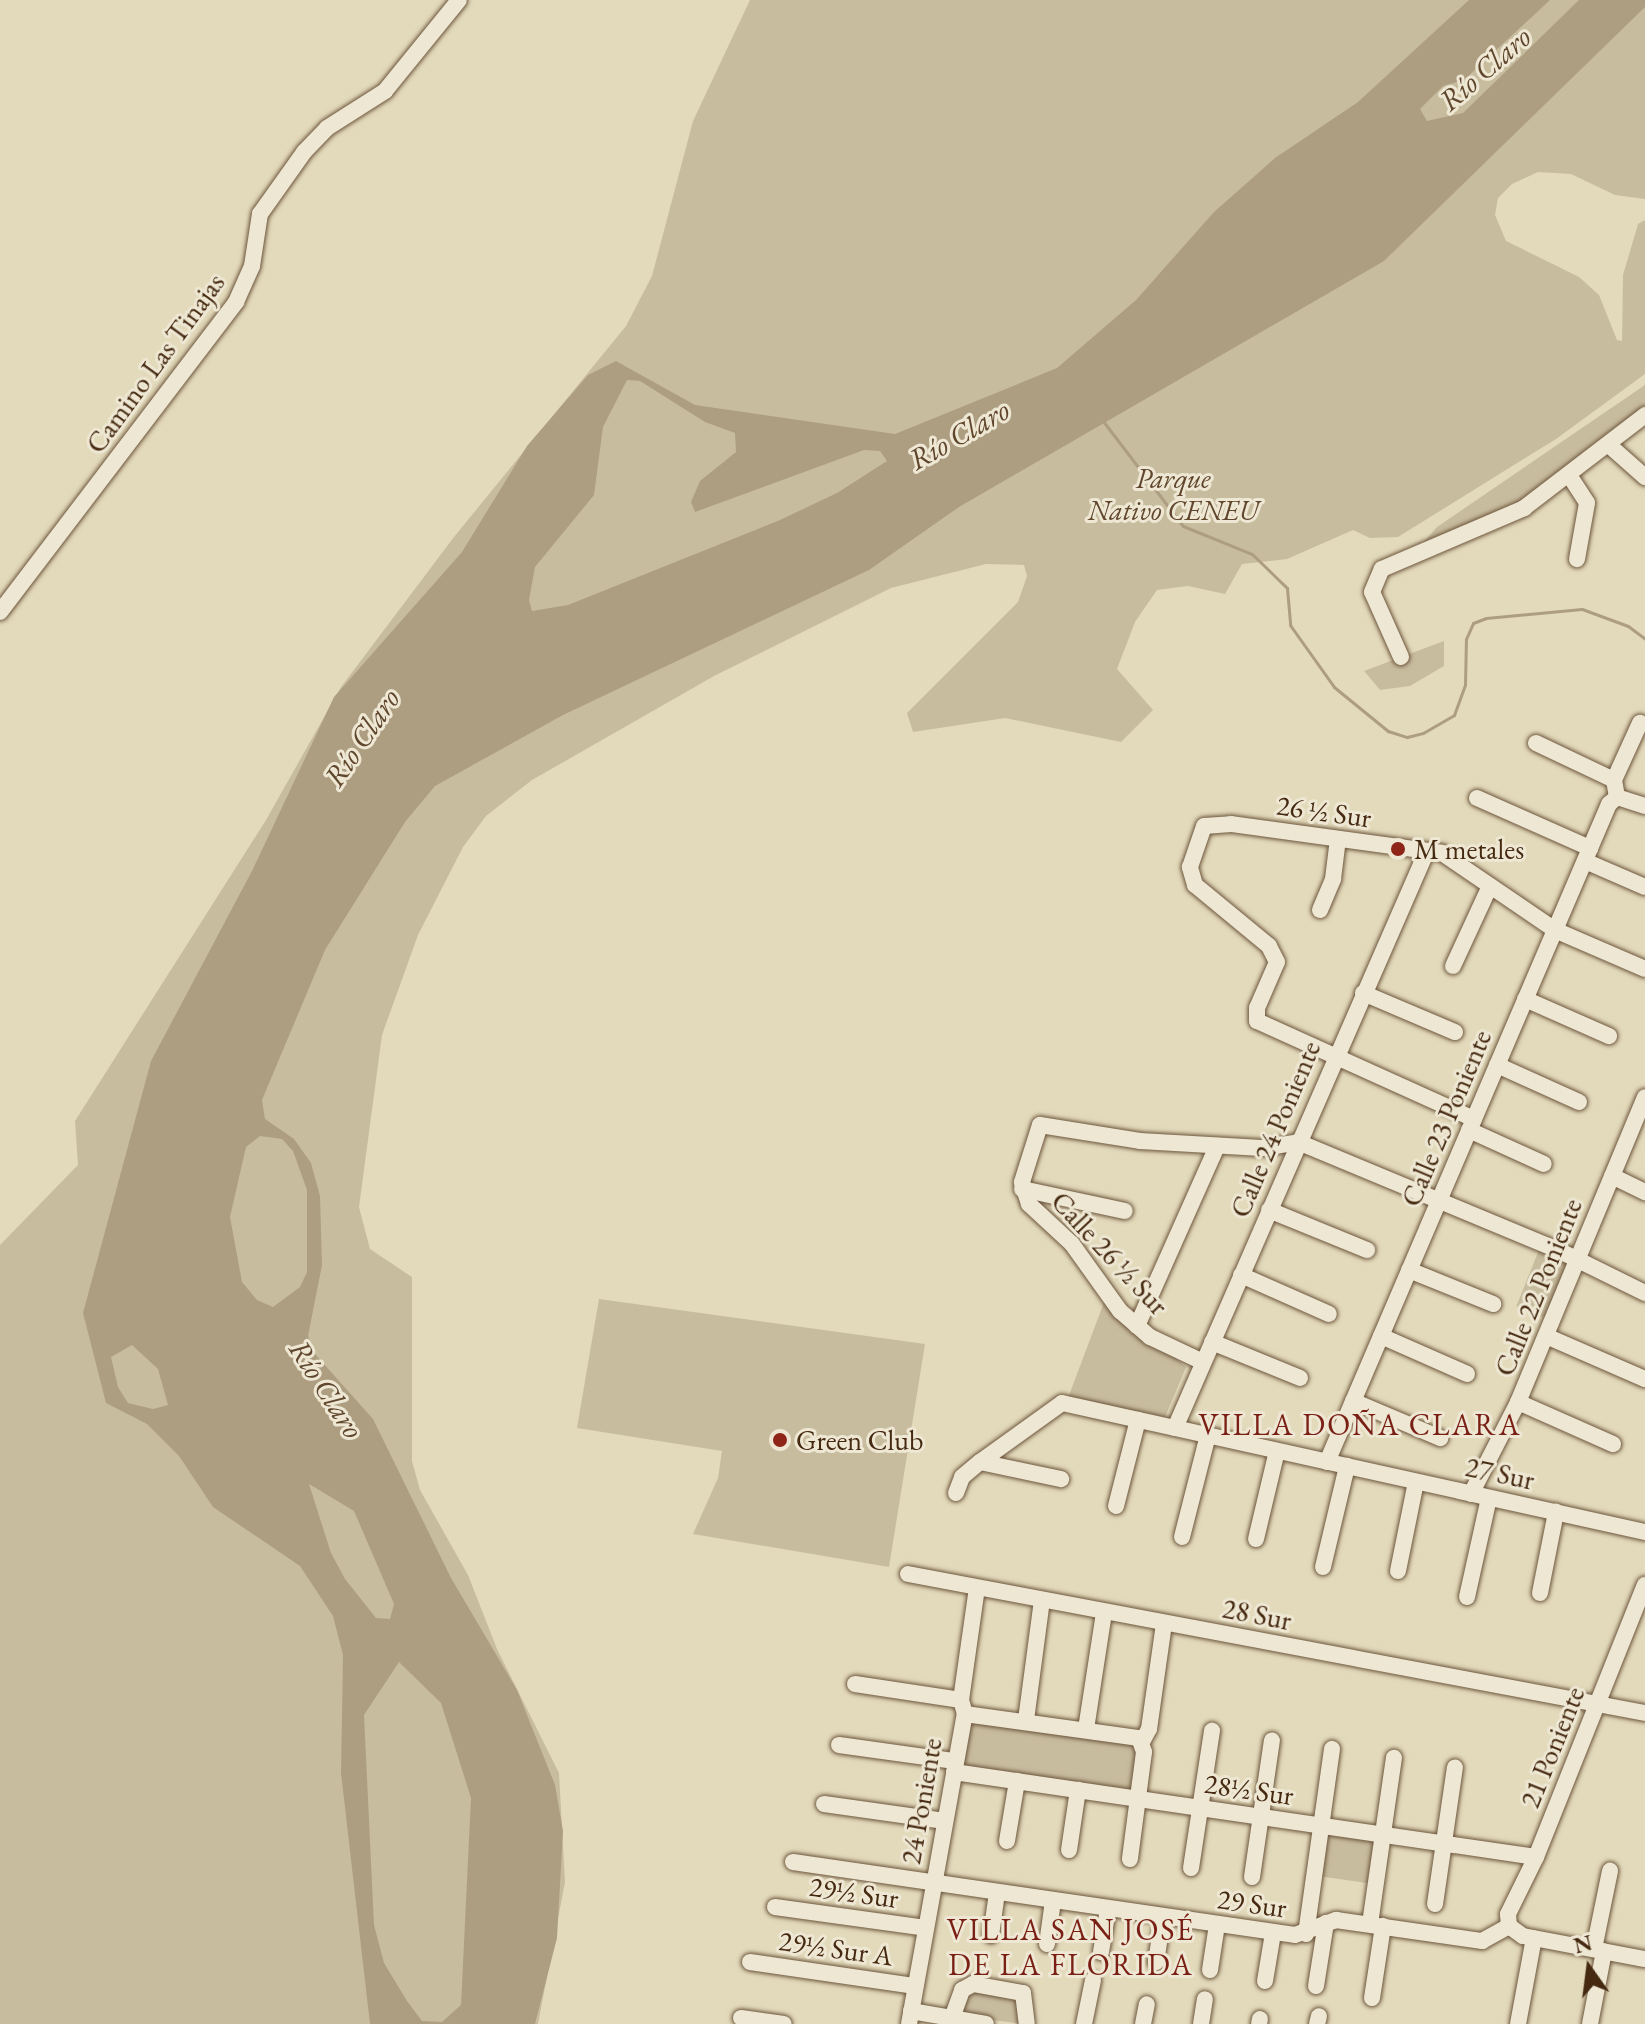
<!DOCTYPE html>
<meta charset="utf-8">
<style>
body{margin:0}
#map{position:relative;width:1645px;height:2024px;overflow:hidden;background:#e3dabb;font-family:"EB Garamond",serif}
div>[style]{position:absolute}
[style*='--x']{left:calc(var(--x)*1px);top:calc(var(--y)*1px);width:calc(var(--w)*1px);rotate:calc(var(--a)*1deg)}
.green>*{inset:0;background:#c8bc9e;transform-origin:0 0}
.water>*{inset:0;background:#ae9e81}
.stream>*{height:3px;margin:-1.5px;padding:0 1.5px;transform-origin:1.5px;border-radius:1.5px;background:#ae9e81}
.roads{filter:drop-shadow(0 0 2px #6d553c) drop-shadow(0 0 2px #6d553c)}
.minor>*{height:16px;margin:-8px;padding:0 8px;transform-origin:8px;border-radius:8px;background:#ede7d3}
.dots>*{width:22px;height:22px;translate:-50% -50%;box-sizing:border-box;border:4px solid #ede7d3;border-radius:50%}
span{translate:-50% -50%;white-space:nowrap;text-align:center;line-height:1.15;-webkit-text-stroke:6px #ede7d3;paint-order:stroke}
.street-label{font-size:28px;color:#462911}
.park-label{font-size:28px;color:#60462d;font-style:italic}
.poi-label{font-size:28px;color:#462911}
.left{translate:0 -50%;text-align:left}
.water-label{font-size:30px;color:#60462d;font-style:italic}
.neighbourhood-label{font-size:30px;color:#7a1f14;letter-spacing:2px}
.north{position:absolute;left:1549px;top:1928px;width:80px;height:80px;-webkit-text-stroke:6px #ede7d3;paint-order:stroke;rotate:346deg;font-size:22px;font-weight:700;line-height:32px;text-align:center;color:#462911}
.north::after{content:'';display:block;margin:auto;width:28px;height:36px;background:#462911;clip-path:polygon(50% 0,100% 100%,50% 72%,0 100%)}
</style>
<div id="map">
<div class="green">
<i style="clip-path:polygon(750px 0,1645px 0,1645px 199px,1615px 195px,1571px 174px,1538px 172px,1512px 184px,1498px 198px,1495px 215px,1506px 241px,1579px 277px,1599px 295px,1617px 340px,1622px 341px,1623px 275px,1638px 224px,1645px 220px,1645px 374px,1556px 439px,1398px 537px,1370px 538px,1353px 530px,1287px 559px,1242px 564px,1225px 594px,1188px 586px,1157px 590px,1135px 622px,1117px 669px,1153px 710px,1121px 742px,1005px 718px,913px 732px,907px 713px,1018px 602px,1027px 576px,1024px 565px,986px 564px,891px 588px,714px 676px,532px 780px,486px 816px,463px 847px,418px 935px,382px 1035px,359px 1207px,370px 1249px,412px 1277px,412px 1461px,420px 1490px,468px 1575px,497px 1649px,559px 1773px,565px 1882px,538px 2024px,0 2024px,0 1245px,78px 1165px,75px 1121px,266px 820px,341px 687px,454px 537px,626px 326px,652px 276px,693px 121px)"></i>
<i style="clip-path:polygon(1645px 385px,1645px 410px,1533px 498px,1421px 545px,1437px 527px)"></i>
<i style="clip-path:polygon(1444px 641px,1444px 666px,1410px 686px,1380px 690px,1364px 671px)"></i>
<i style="left:1541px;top:1245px;width:38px;height:66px;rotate:22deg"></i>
<i style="clip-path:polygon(1106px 1297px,1186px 1367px,1165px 1417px,1068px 1398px)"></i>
<i style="clip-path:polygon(599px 1299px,925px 1344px,889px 1567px,693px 1534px,718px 1478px,722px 1451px,577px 1428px)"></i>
<i style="clip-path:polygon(976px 1716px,1132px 1739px,1140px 1749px,1136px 1784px,1129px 1790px,967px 1768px,961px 1760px,966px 1723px)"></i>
<i style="left:1328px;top:1832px;width:49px;height:45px;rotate:8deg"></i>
<i style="clip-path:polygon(966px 1989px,1018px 1994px,1024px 2024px,959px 2016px)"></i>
</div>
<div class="water">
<i style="clip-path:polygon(evenodd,1469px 0,1550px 0,1464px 80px,1443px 86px,1420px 109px,1427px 121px,1463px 113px,1579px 0,1645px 0,1645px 7px,1384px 261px,959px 507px,869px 570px,563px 715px,435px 786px,405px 822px,325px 950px,262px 1100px,265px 1119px,294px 1139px,311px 1163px,320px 1196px,322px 1265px,308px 1336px,315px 1354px,373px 1419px,451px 1578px,517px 1690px,555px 1785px,563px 1831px,557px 1938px,535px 2024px,370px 2024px,341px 1773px,343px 1655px,333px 1616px,300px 1566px,213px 1507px,179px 1456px,147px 1424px,106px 1403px,83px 1313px,151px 1061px,252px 871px,334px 697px,462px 552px,527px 446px,588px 375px,616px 361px,695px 405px,895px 434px,1057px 368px,1136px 300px,1214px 212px,1275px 158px,1358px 102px,1469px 0,627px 380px,640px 381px,705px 422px,735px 433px,736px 452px,700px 481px,691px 502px,695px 512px,864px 450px,880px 451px,887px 461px,837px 493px,780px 520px,568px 605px,532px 611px,529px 600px,535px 567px,594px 495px,603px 427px,627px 380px,1469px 0,260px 1136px,282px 1139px,293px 1151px,307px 1190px,307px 1272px,300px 1287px,273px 1307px,257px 1300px,242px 1282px,230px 1217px,246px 1147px,260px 1136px,1469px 0,132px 1345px,158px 1369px,168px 1405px,153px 1409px,128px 1403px,118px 1387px,111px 1357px,132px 1345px,1469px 0,309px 1484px,354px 1511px,394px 1604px,390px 1619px,376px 1618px,345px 1579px,331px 1553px,309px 1484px,1469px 0,399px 1662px,441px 1703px,471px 1798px,461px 2005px,442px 2022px,422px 2021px,407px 2001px,384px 1963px,374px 1925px,364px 1715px,399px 1662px)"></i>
</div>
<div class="stream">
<i style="--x:1103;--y:421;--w:132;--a:52.7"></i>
<i style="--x:1183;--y:526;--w:74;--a:22.1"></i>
<i style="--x:1252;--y:554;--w:49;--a:44.2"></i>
<i style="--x:1287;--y:588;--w:37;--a:85"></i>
<i style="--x:1290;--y:625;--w:76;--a:54.6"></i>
<i style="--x:1334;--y:687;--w:70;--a:39.2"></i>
<i style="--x:1388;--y:731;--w:20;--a:18"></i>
<i style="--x:1407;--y:737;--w:16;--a:-14"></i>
<i style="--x:1423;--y:733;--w:36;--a:-30"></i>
<i style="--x:1454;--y:715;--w:32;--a:-70"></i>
<i style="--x:1465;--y:685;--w:46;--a:-88.8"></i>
<i style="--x:1466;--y:639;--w:17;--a:-66"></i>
<i style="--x:1473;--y:623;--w:14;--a:-21"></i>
<i style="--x:1486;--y:618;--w:96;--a:-5.4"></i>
<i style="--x:1582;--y:609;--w:49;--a:20.3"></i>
<i style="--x:1628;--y:626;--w:21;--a:37"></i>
</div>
<div class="roads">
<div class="minor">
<i style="--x:1610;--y:446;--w:47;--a:41.5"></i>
<i style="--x:1569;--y:475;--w:33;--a:57"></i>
<i style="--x:1587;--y:503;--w:57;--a:100.1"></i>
<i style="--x:0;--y:612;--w:390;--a:-52.7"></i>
<i style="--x:236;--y:302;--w:39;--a:-66"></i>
<i style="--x:252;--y:266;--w:53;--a:-81.3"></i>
<i style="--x:260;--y:214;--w:76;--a:-54.6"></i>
<i style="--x:304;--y:152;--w:33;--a:-46"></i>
<i style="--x:327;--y:128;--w:69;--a:-32.5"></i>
<i style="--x:385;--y:91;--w:117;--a:-50.9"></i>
<i style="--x:1401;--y:657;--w:71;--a:-114"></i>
<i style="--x:1372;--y:592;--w:25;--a:-67"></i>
<i style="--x:1382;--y:569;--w:155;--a:-23.2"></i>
<i style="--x:1524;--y:508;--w:153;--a:-37.5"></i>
<i style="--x:1536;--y:743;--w:86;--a:25.4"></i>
<i style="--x:1614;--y:780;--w:17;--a:80"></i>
<i style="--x:1614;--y:780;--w:63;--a:-65.5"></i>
<i style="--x:1617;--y:797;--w:29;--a:18"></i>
<i style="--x:1477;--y:798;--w:124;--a:23.9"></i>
<i style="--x:1585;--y:861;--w:65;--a:23.4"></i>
<i style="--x:1320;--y:910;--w:34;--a:-67"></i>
<i style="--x:1333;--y:879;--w:40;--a:-82.9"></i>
<i style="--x:1453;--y:966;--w:88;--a:-65.2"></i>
<i style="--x:1363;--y:993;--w:100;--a:23"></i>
<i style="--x:1525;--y:999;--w:92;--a:23.8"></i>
<i style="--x:1497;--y:1065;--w:90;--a:24.3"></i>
<i style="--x:1474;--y:1119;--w:238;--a:-155.7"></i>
<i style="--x:1257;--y:1021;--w:13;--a:-90"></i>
<i style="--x:1257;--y:1008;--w:50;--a:-66.5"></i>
<i style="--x:1277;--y:962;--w:18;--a:-117"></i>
<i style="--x:1269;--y:946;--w:96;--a:-140.5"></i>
<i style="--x:1195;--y:885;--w:19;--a:-106"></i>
<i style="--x:1190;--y:867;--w:43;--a:-71.1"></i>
<i style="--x:1204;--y:826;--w:27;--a:-4"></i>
<i style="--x:1231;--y:824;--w:213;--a:7.8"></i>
<i style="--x:1442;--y:853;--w:137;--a:34.3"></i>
<i style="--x:1555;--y:930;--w:98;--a:23.4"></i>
<i style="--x:1469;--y:1130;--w:82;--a:24.4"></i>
<i style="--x:1612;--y:1176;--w:37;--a:26"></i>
<i style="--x:1022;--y:1189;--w:105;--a:12.1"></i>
<i style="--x:1269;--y:1210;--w:106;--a:22.2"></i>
<i style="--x:1409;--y:1270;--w:91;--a:22"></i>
<i style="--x:1241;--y:1275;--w:96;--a:23.9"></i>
<i style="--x:1137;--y:1326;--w:197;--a:-66"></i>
<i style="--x:1381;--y:1336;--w:94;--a:23.8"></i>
<i style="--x:1546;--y:1336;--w:108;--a:23.5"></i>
<i style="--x:1212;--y:1342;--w:95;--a:22.2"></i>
<i style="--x:1203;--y:1362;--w:59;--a:-154.7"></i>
<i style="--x:1150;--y:1337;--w:40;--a:-139"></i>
<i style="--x:1120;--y:1311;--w:82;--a:-125.6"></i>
<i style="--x:1072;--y:1244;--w:59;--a:-137.1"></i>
<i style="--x:1029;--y:1204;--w:23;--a:-108"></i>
<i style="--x:1022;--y:1182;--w:60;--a:-72.5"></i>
<i style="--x:1040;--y:1125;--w:101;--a:9.1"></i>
<i style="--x:1140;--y:1141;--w:122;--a:3.3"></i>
<i style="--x:1262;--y:1148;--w:36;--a:-9"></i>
<i style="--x:1298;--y:1142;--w:284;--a:22.6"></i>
<i style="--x:1560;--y:1251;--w:95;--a:26.3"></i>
<i style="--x:1353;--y:1401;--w:95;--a:23"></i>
<i style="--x:1518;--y:1402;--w:104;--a:23.9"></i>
<i style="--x:1175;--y:1428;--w:627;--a:-66.42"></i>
<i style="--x:980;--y:1462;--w:83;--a:11.9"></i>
<i style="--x:1327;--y:1462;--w:716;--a:-66.8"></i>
<i style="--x:1609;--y:804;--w:11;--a:-41"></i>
<i style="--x:956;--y:1493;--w:17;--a:-69"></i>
<i style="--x:962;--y:1477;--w:23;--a:-40"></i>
<i style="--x:980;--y:1462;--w:101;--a:-35.7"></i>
<i style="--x:1062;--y:1403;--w:597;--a:12.48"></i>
<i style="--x:1471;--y:1494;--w:103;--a:-62.9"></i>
<i style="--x:1518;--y:1402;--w:330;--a:-67.4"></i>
<i style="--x:1116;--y:1506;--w:89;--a:-75.7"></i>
<i style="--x:1182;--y:1537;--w:105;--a:-75.7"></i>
<i style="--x:1256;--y:1539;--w:90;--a:-76.6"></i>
<i style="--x:1323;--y:1567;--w:104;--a:-76.6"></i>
<i style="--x:1398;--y:1571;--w:91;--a:-78.6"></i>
<i style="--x:908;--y:1574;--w:750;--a:10.68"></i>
<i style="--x:1540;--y:1593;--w:83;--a:-78.8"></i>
<i style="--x:1467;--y:1597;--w:101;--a:-77.5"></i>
<i style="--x:855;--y:1684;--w:107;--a:8.6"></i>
<i style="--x:965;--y:1714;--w:176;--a:7.9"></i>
<i style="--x:1139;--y:1738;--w:15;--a:70"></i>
<i style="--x:1144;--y:1752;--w:108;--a:97.5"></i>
<i style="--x:1026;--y:1720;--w:121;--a:-82.4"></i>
<i style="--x:1086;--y:1729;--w:117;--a:-81.2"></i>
<i style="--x:1142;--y:1742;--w:15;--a:-62"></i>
<i style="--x:1149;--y:1729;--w:107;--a:-81.9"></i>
<i style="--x:839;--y:1745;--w:117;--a:7.9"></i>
<i style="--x:954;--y:1772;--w:588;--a:8.31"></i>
<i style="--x:824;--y:1804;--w:122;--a:8"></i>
<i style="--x:1007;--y:1841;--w:61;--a:-80.5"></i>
<i style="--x:1069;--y:1850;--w:61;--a:-81.5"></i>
<i style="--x:793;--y:1862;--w:507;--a:8.27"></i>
<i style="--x:1295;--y:1935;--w:44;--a:-20.1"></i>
<i style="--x:1336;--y:1920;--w:148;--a:8.2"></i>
<i style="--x:1482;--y:1941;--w:31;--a:-29"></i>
<i style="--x:1191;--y:1868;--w:139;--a:-81.3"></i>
<i style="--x:1252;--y:1877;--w:138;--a:-81.7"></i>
<i style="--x:1435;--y:1904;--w:138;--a:-81.7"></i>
<i style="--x:775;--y:1907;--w:152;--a:7.9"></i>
<i style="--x:1370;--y:1924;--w:168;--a:-81.8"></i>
<i style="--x:1509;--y:1926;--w:12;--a:-95"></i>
<i style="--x:1508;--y:1914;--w:64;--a:-63.8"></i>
<i style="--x:1536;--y:1857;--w:293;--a:-68.2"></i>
<i style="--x:1509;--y:1926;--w:17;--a:36"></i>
<i style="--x:1523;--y:1936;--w:124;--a:10.7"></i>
<i style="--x:1306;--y:1934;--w:187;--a:-82"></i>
<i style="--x:991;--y:1935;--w:42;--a:-81.9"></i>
<i style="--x:1047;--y:1944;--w:43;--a:-82.1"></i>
<i style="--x:1594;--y:1949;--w:80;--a:-78.4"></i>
<i style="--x:1101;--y:1952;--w:44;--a:-80.8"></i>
<i style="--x:750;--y:1962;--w:167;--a:8.3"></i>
<i style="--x:1156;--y:1962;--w:46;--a:-81.2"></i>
<i style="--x:1210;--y:1970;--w:46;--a:-81.2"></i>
<i style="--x:1265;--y:1981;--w:49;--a:-80.5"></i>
<i style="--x:1316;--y:1986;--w:64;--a:-81"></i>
<i style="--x:1372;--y:1998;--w:73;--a:-81.3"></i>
<i style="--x:911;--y:2011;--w:76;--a:9.8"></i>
<i style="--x:741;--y:2018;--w:43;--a:7.9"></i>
<i style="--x:952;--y:2018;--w:30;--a:-70"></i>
<i style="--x:962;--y:1990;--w:13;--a:-29"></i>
<i style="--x:973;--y:1984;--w:51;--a:10.2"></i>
<i style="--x:1023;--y:1993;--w:31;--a:83"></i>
<i style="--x:909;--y:2024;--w:315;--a:-79.8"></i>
<i style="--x:965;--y:1714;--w:15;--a:-106"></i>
<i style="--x:961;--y:1700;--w:113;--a:-81.9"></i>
<i style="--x:1084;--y:2024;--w:45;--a:-78.4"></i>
<i style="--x:1143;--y:2024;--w:20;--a:-79"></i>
<i style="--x:1201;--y:2024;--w:25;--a:-81"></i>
<i style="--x:1259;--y:2024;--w:5;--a:-79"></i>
<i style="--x:1317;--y:2024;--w:8;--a:-76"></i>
<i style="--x:1518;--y:2024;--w:87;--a:-79.5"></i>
<i style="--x:1590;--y:2024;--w:74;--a:-79.1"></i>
</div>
</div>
<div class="dots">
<i style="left:1398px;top:849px;background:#8f2418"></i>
<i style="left:780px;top:1440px;background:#8f2418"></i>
</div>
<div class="street-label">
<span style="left:155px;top:363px;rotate:-54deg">Camino Las Tinajas</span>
<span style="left:1324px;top:811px;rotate:8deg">26 ½ Sur</span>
<span style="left:1446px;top:1118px;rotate:-67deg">Calle 23 Poniente</span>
<span style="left:1275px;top:1129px;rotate:-67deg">Calle 24 Poniente</span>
<span style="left:1110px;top:1253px;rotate:47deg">Calle 26 ½ Sur</span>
<span style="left:1538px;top:1287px;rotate:-68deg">Calle 22 Poniente</span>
<span style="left:1500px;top:1473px;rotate:12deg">27 Sur</span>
<span style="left:1257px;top:1614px;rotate:11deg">28 Sur</span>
<span style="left:1552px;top:1747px;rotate:-68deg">21 Poniente</span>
<span style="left:1249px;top:1789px;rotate:8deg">28½ Sur</span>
<span style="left:921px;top:1801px;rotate:-80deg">24 Poniente</span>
<span style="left:854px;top:1892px;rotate:8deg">29½ Sur</span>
<span style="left:1252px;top:1903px;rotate:8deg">29 Sur</span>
<span style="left:836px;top:1948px;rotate:8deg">29½ Sur A</span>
</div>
<div class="park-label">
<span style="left:1173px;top:494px">Parque<br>Nativo CENEU</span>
</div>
<div class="poi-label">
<span class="left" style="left:1414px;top:849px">M metales</span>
<span class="left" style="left:796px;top:1440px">Green Club</span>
</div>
<div class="water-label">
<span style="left:1485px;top:69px;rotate:-41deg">Río Claro</span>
<span style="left:959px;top:435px;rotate:-30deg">Río Claro</span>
<span style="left:362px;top:738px;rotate:-56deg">Río Claro</span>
<span style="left:326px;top:1389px;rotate:57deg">Río Claro</span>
</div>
<div class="neighbourhood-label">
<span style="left:1360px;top:1425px">VILLA DOÑA CLARA</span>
<span style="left:1071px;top:1947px">VILLA SAN JOSÉ<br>DE LA FLORIDA</span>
</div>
<div class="north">N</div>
</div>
